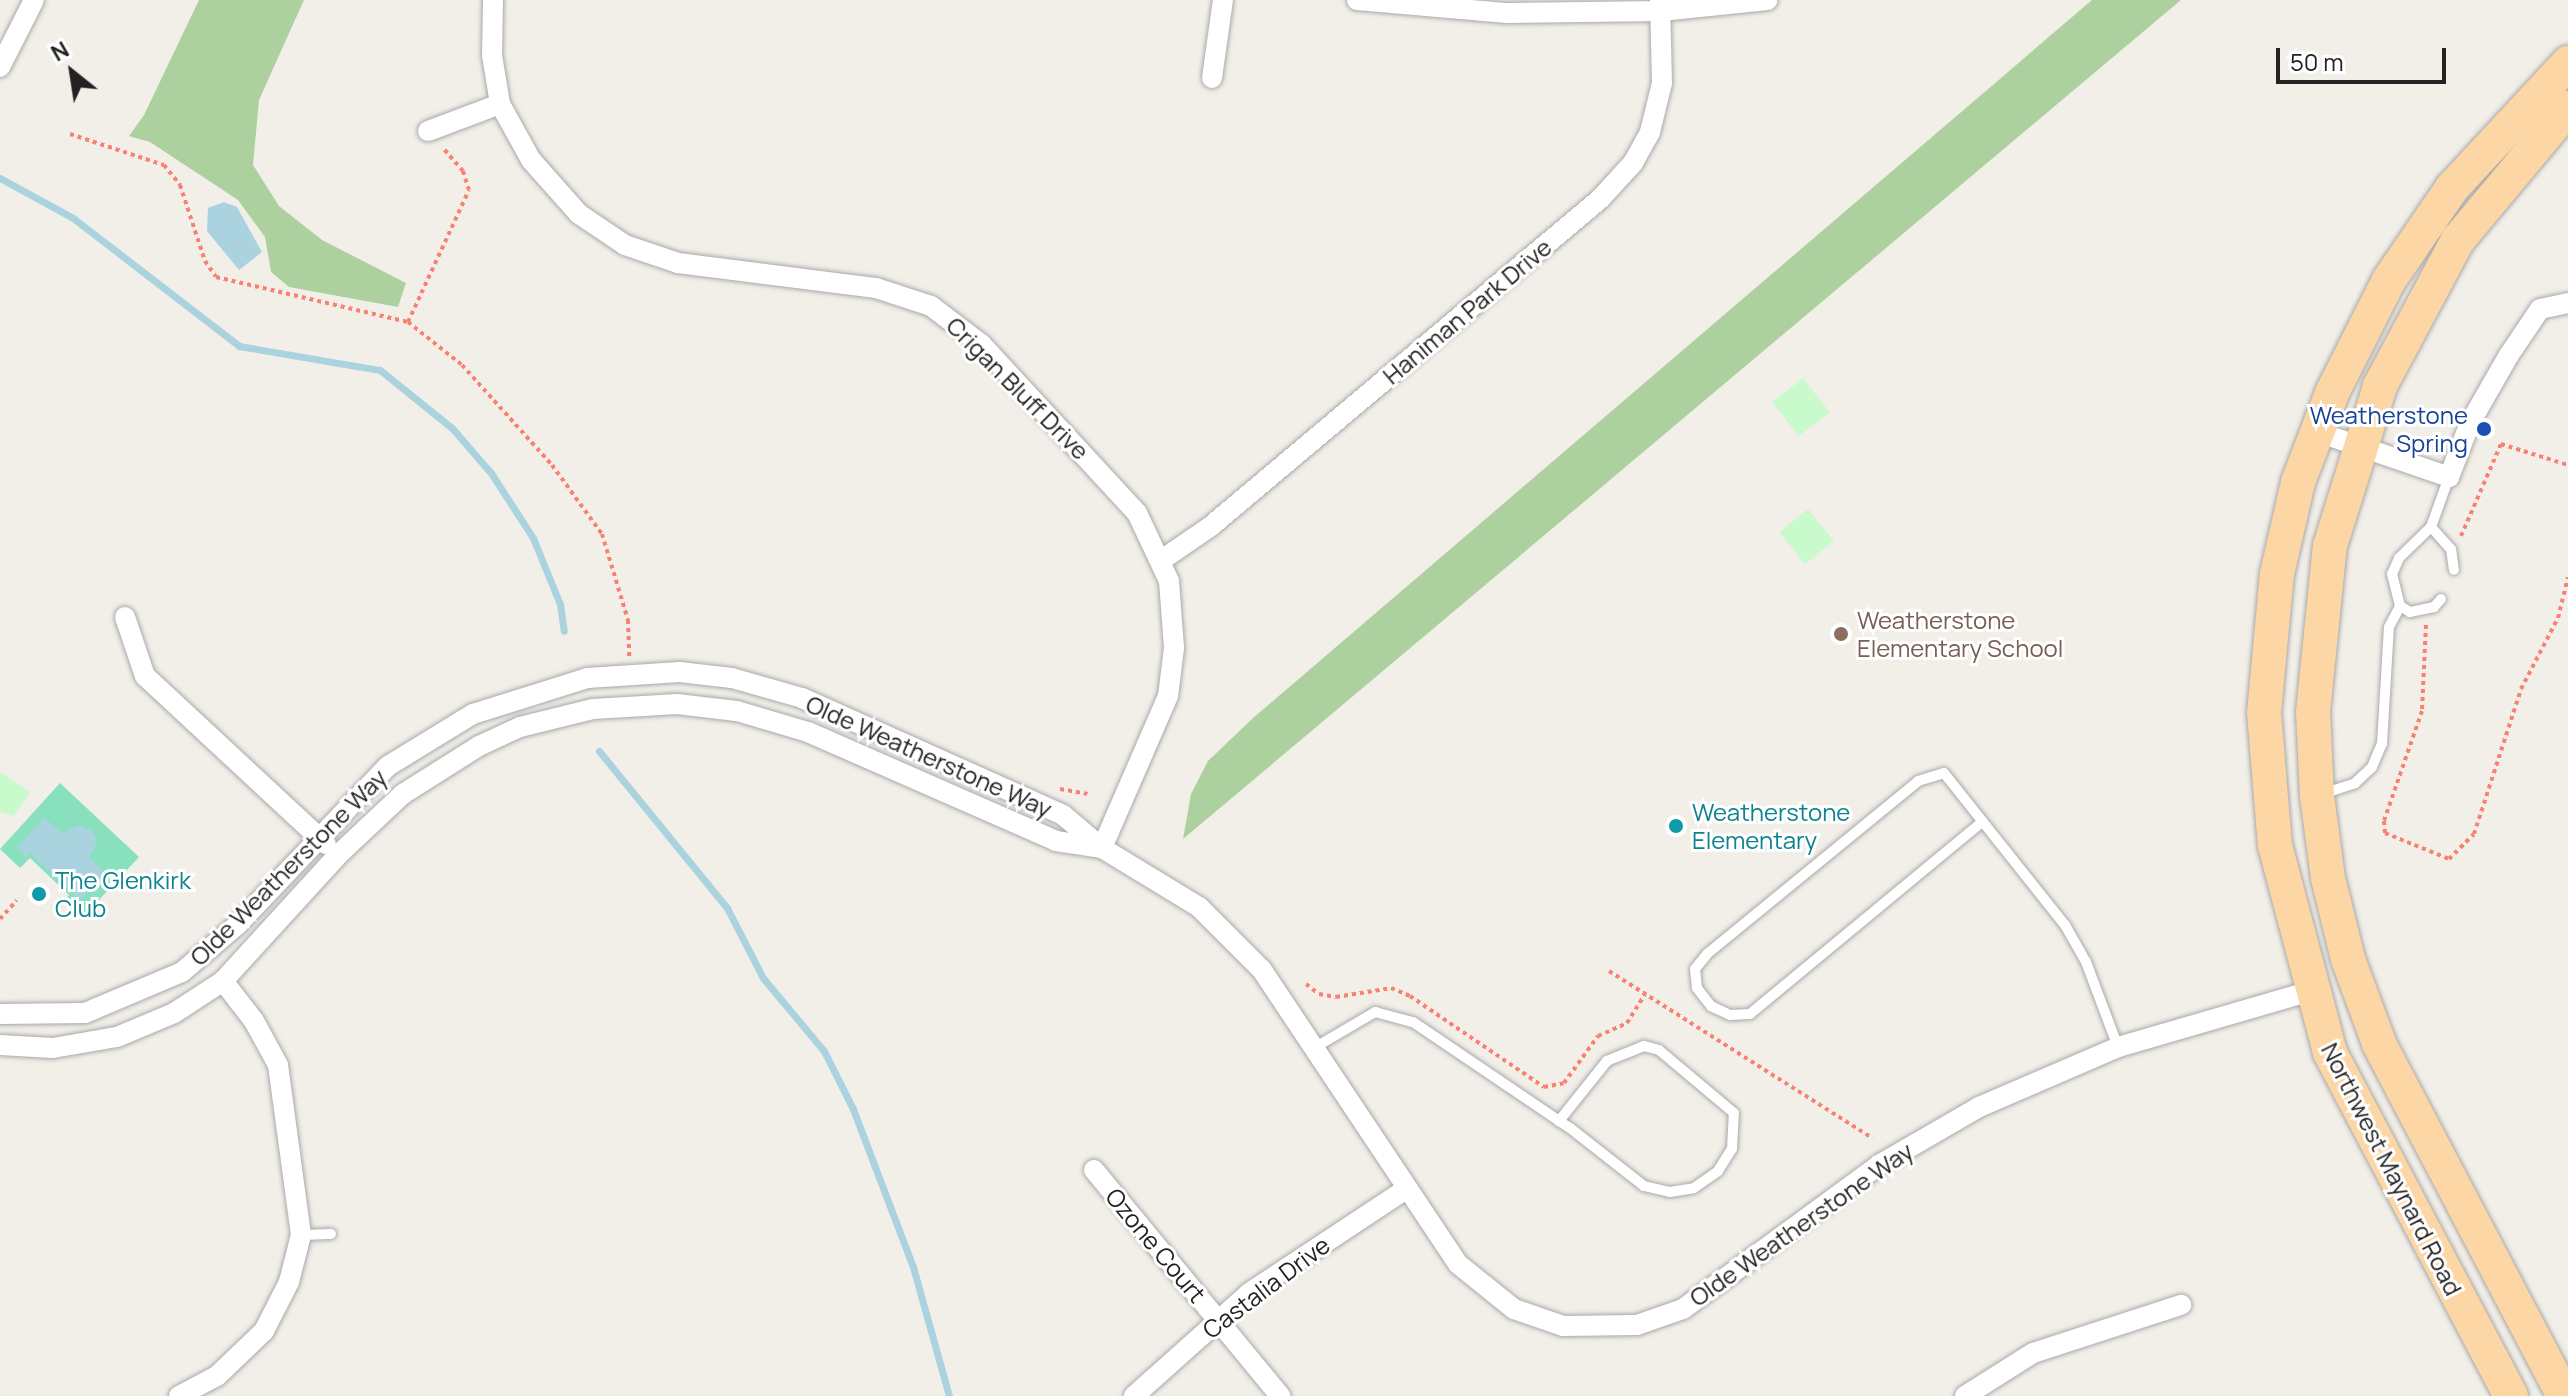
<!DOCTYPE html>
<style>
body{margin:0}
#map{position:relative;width:2568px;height:1396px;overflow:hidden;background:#f2efe9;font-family:Manrope,sans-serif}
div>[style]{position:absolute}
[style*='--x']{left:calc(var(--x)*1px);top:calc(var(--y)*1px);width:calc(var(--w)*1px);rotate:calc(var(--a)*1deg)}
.forest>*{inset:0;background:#add19e}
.park>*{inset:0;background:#c8facc;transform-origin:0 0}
.pitch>*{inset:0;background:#88e0be}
.water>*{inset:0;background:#aad3df}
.stream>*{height:7px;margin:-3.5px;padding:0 3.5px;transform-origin:3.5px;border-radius:3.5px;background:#aad3df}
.path>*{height:4px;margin-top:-2px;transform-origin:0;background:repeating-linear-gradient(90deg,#fa8072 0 4px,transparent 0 8px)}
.roads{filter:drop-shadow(0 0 2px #a9a9a9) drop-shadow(0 0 2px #a9a9a9)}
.lane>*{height:10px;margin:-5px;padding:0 5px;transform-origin:5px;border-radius:5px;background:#fff}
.street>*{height:20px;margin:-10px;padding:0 10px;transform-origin:10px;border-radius:10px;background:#fff}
.primary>*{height:34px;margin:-17px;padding:0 17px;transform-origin:17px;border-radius:17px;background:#fcd6a4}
.dots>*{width:22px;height:22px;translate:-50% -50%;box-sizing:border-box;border:4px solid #fff;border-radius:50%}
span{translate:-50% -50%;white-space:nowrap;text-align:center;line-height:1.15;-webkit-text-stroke:6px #fff;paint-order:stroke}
.street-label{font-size:24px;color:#222}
.transit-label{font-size:24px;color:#164399}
.right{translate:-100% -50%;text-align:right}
.education-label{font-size:24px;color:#785e54}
.left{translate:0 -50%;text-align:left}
.culture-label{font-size:24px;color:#0d838f}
.north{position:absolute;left:32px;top:32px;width:80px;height:80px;-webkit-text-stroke:6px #fff;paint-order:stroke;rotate:330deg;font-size:22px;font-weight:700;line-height:32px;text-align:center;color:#222}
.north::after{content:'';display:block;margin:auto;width:28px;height:36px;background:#222;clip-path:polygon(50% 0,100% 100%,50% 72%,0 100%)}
.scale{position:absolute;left:2276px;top:48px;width:170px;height:36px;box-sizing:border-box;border:4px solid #222;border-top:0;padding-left:10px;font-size:24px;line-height:28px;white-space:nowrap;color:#222;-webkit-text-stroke:6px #fff;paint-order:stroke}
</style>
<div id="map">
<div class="forest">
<i style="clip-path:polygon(199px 0,304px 0,259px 100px,253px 165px,279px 206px,322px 240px,406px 283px,398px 307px,289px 287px,271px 272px,265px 237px,238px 200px,150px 142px,129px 136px,144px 115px)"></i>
<i style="clip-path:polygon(2092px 0,2181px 0,1183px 839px,1191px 794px,1208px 761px,1253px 718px)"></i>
</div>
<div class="park">
<i style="left:1803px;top:378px;width:43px;height:39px;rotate:52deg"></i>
<i style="left:1808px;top:509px;width:41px;height:37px;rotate:51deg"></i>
<i style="clip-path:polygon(0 772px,30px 792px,14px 816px,0 812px)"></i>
</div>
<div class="pitch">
<i style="clip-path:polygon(60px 783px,139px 857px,81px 919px,63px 902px,69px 895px,30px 858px,20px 868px,0 849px)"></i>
</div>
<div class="water">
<i style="clip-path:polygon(224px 202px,237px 207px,262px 252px,239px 270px,207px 231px,208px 208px)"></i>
<i style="clip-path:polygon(44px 818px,63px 833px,79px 825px,92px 831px,97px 842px,89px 857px,105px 873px,80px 900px,30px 853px,26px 857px,17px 848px)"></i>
</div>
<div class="stream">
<i style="--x:0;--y:178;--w:83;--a:28.7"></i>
<i style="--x:73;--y:218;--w:210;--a:37.6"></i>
<i style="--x:239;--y:346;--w:143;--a:9.7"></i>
<i style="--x:380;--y:370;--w:92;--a:38.9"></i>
<i style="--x:452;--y:428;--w:60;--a:49.1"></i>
<i style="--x:491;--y:473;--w:77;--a:57.1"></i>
<i style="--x:533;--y:538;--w:71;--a:67.8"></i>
<i style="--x:560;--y:604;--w:27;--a:82"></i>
<i style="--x:599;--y:751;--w:203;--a:50.8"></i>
<i style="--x:727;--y:908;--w:79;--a:62.8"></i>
<i style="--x:763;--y:978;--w:95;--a:50.1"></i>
<i style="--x:824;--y:1051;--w:65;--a:63.4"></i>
<i style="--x:853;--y:1109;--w:169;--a:69.2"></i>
<i style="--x:913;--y:1267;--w:134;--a:74.4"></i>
</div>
<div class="path">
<i style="--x:70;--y:134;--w:99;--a:18.3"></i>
<i style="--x:164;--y:165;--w:26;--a:51"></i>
<i style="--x:180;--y:185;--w:80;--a:71.8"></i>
<i style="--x:205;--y:261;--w:19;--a:55"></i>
<i style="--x:216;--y:277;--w:197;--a:13.2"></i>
<i style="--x:408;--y:322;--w:69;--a:38.5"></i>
<i style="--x:462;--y:365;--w:135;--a:48"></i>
<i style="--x:552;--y:465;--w:85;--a:54.1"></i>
<i style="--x:602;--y:534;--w:90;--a:73.2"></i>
<i style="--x:628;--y:620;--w:36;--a:88"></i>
<i style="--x:408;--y:322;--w:145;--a:-65.2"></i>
<i style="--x:469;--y:190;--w:20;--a:-108"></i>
<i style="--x:463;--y:171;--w:32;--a:-131"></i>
<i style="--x:2461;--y:536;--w:100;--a:-66.5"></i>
<i style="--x:2501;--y:444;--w:70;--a:17.4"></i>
<i style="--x:2426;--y:625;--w:86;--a:92.7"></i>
<i style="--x:2422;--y:711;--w:116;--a:109.1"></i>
<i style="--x:2384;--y:821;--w:12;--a:85"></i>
<i style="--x:2385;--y:833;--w:69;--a:22.1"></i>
<i style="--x:2449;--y:859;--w:35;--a:-45"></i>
<i style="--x:2474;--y:834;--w:152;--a:-72"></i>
<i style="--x:2521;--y:689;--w:80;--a:-62.5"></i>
<i style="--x:2558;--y:618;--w:42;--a:-76.3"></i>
<i style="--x:1060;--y:789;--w:28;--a:10"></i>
<i style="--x:0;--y:919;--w:25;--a:-48"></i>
<i style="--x:1609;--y:971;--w:312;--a:32.4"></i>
<i style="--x:1306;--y:984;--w:16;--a:38"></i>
<i style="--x:1319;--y:994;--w:17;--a:10"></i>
<i style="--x:1336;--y:997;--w:56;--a:-9.3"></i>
<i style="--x:1391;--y:988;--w:21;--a:23"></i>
<i style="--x:1410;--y:996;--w:162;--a:34.2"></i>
<i style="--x:1544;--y:1087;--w:20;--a:-11"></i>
<i style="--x:1564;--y:1083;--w:58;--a:-54.1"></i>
<i style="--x:1598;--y:1036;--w:32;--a:-24"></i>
<i style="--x:1627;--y:1023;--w:34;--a:-58"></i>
</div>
<div class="roads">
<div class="lane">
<i style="--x:2431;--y:527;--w:30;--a:48"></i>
<i style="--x:2451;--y:549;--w:21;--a:82"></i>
<i style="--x:2441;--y:599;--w:11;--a:131"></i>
<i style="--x:2434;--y:607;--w:25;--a:168"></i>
<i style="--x:2410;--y:612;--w:12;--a:-149"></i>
<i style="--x:2400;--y:606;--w:33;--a:-104"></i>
<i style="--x:2392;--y:574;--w:17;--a:-66"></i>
<i style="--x:2399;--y:558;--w:45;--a:-44.1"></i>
<i style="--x:2431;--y:527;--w:53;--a:-70.2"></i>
<i style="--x:2322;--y:794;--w:35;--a:-18"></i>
<i style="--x:2355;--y:783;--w:23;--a:-43"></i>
<i style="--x:2372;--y:767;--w:25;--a:-67"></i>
<i style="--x:2382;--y:744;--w:117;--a:-86.6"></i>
<i style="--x:2389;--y:627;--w:24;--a:-62"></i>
<i style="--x:1982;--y:822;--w:301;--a:140.4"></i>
<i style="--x:1750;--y:1014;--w:20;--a:177"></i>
<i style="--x:1730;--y:1015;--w:21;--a:-155"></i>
<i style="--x:1711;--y:1006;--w:23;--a:-128"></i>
<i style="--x:1697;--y:988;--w:19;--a:-96"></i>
<i style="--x:1695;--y:969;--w:19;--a:-51"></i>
<i style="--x:1707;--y:954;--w:273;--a:-39.3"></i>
<i style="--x:1918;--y:781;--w:27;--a:-17"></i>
<i style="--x:1944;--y:773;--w:194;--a:51.5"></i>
<i style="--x:2065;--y:925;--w:43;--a:60.4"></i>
<i style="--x:2086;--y:962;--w:91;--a:69.4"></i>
<i style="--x:1314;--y:1048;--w:71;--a:-30.5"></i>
<i style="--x:1375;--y:1012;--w:39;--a:15"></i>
<i style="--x:1413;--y:1022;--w:176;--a:34.1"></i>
<i style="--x:1559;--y:1121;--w:13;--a:32"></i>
<i style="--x:1570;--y:1128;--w:94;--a:38.1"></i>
<i style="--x:1644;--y:1186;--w:27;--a:13"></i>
<i style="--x:1670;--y:1192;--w:24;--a:-9"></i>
<i style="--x:1694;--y:1188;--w:29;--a:-35"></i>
<i style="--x:1718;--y:1171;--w:26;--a:-58"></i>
<i style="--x:1732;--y:1149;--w:36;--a:-87"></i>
<i style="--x:1734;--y:1113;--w:98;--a:-140"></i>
<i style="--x:1659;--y:1050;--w:16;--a:-165"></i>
<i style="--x:1644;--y:1046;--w:40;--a:158"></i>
<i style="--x:1607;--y:1061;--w:77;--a:128.7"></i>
<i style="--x:301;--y:1235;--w:30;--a:-2"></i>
</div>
<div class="street">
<i style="--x:493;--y:0;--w:55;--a:91"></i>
<i style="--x:492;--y:55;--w:50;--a:80.7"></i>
<i style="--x:500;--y:104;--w:64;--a:61"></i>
<i style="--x:531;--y:160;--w:72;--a:48.4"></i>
<i style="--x:579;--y:214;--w:55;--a:34"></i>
<i style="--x:625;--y:245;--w:56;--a:18.8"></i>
<i style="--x:678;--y:263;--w:200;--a:7.2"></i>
<i style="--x:876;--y:288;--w:58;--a:18.1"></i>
<i style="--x:931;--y:306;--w:63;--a:37.2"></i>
<i style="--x:981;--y:344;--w:230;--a:47.3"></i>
<i style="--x:1137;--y:513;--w:75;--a:64.8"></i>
<i style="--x:1169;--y:581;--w:67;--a:85.7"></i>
<i style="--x:1174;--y:648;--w:48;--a:97.1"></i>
<i style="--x:1168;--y:696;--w:166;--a:113.5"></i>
<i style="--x:1357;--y:0;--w:151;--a:5"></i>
<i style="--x:1507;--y:13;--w:154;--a:-0.7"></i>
<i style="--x:1661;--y:11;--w:107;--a:-5.9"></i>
<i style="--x:0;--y:67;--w:75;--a:-63.1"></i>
<i style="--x:1212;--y:78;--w:79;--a:-82"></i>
<i style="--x:428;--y:131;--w:77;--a:-20.6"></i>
<i style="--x:2315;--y:431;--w:142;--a:18.9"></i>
<i style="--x:2449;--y:477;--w:58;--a:-68.7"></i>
<i style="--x:2470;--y:423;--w:78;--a:-60.2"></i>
<i style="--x:2509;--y:355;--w:55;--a:-56"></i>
<i style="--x:2540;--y:309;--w:29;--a:-12"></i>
<i style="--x:1163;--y:559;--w:58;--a:-34.5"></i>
<i style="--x:1211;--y:526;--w:508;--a:-40.05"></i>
<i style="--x:1600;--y:199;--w:49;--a:-47.5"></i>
<i style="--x:1633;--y:163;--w:35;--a:-61"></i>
<i style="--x:1650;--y:132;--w:50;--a:-76.2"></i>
<i style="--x:1662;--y:83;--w:83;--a:-91.4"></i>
<i style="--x:125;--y:617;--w:62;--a:71.3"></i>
<i style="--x:145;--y:676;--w:247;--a:42.9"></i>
<i style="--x:0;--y:1014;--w:85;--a:-0.7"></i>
<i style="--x:85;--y:1013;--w:105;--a:-22.9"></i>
<i style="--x:182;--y:972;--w:72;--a:-40.5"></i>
<i style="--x:237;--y:925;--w:219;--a:-46.5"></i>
<i style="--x:388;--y:766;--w:100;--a:-31.5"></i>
<i style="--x:473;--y:714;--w:120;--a:-17.5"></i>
<i style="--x:587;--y:678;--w:93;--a:-3.7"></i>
<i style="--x:680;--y:672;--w:52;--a:6.6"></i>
<i style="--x:732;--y:678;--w:73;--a:15.9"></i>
<i style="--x:802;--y:698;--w:286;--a:24.1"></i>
<i style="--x:1063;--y:815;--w:51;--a:40.2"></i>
<i style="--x:1102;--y:848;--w:114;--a:31.3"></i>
<i style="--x:1199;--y:907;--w:89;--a:45"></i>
<i style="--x:1262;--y:970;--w:353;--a:56.3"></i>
<i style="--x:1458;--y:1264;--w:72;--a:38.8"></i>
<i style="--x:1514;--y:1309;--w:52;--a:19.1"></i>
<i style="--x:1563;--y:1326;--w:74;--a:-0.8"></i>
<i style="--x:1637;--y:1325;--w:49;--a:-19.2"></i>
<i style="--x:1683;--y:1309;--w:243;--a:-36.3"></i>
<i style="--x:1879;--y:1165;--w:116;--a:-30.1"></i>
<i style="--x:1979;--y:1107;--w:151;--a:-23.3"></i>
<i style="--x:2118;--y:1047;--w:201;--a:-16.2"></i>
<i style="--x:0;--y:1045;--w:53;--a:3.2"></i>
<i style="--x:53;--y:1048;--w:65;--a:-9.8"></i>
<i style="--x:117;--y:1037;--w:62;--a:-22.8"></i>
<i style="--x:174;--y:1013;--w:59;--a:-33.1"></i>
<i style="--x:223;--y:981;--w:171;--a:-47.6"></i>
<i style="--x:338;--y:855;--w:89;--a:-43.2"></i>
<i style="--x:403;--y:794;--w:90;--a:-32.3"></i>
<i style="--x:479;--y:746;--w:45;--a:-24.9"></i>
<i style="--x:520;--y:727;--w:75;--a:-13.9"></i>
<i style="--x:593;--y:709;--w:84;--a:-3.4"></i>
<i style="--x:677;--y:704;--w:60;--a:6.7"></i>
<i style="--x:737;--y:711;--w:74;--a:16.5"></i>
<i style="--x:808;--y:732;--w:271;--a:23.7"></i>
<i style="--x:1056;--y:841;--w:47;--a:8.7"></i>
<i style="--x:1094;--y:1170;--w:293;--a:50.5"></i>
<i style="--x:179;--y:1396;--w:43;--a:-27.8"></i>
<i style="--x:217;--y:1376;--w:65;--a:-43.8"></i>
<i style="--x:264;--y:1331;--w:55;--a:-63"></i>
<i style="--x:289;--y:1282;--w:49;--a:-75.7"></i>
<i style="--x:301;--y:1235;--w:172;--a:-97.7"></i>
<i style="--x:278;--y:1065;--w:50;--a:-118.6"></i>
<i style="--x:254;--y:1021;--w:51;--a:-127.8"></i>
<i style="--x:1134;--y:1396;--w:154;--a:-41.8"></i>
<i style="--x:1249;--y:1293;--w:188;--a:-33.5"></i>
<i style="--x:1965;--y:1396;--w:80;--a:-32.3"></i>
<i style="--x:2033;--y:1353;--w:156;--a:-18"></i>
</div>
<div class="primary">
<i style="--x:2511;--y:1396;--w:389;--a:-117.8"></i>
<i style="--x:2330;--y:1052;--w:213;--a:-104.9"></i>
<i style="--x:2275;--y:846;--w:133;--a:-94.7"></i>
<i style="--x:2264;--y:713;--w:140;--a:-84.7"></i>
<i style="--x:2277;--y:574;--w:94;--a:-77.1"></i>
<i style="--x:2298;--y:482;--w:97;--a:-69"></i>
<i style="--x:2333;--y:391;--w:124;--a:-63.2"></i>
<i style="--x:2389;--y:280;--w:112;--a:-55.6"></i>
<i style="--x:2452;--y:188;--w:171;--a:-47.1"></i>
<i style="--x:2564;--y:1396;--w:399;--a:-117.7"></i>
<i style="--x:2379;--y:1043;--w:90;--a:-110.3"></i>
<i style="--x:2348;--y:959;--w:83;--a:-103.9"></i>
<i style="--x:2328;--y:878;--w:83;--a:-97.6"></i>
<i style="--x:2317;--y:796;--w:84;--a:-92.7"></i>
<i style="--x:2313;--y:712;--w:167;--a:-84.2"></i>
<i style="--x:2330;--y:546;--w:168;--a:-72.6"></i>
<i style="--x:2380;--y:386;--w:166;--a:-61.9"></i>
<i style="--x:2458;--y:240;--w:172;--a:-50.2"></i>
</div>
</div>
<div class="dots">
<i style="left:2484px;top:429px;background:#1a4fb4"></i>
<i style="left:1841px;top:634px;background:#8d6e63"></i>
<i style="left:1676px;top:826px;background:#0f9aa8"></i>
<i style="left:39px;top:894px;background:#0f9aa8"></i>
</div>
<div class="street-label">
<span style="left:1467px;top:311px;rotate:-40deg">Haniman Park Drive</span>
<span style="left:1018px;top:388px;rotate:45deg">Crigan Bluff Drive</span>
<span style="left:929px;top:756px;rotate:24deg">Olde Weatherstone Way</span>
<span style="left:288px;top:867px;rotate:-45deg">Olde Weatherstone Way</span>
<span style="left:2392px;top:1169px;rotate:63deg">Northwest Maynard Road</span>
<span style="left:1801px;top:1224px;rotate:-35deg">Olde Weatherstone Way</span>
<span style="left:1156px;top:1245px;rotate:50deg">Ozone Court</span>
<span style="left:1266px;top:1287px;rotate:-37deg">Castalia Drive</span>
</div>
<div class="transit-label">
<span class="right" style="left:2468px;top:429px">Weatherstone<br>Spring</span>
</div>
<div class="education-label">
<span class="left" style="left:1857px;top:634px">Weatherstone<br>Elementary School</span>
</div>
<div class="culture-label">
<span class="left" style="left:1692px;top:826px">Weatherstone<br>Elementary</span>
<span class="left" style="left:55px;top:894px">The Glenkirk<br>Club</span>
</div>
<div class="north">N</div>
<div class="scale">50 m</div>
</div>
